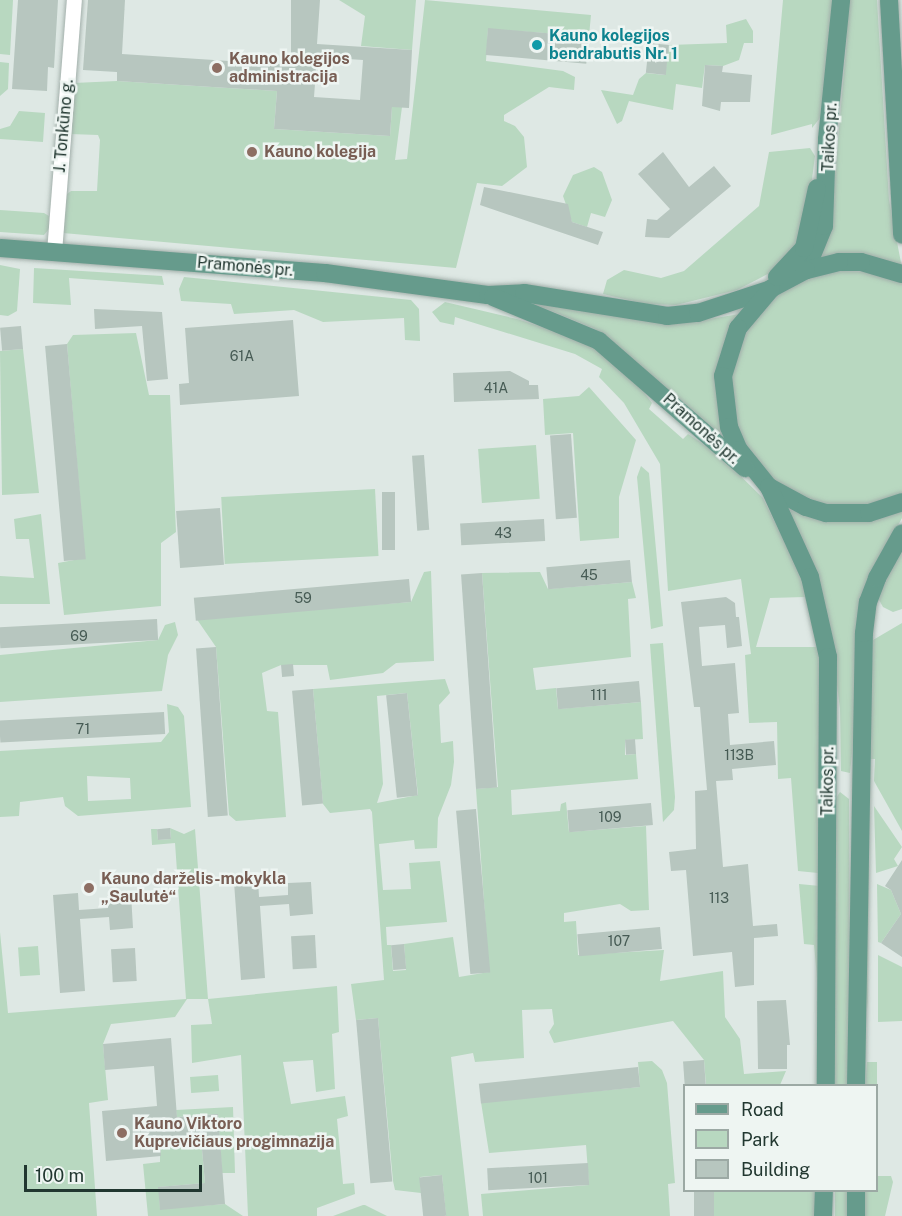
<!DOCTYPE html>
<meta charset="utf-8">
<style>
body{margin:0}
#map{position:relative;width:902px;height:1216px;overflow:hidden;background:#dee8e4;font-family:"Public Sans",sans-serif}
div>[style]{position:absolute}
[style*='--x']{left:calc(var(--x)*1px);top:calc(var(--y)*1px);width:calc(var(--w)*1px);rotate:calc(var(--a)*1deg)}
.green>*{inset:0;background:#b8d8c0;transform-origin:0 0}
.building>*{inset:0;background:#b7c6bf;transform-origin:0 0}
.roads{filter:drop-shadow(0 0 2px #a2afaa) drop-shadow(0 0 2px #a2afaa)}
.minor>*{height:15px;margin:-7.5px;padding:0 7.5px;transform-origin:7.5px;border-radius:7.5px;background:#fff}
.major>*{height:18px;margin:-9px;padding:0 9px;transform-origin:9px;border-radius:9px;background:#669b8c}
.dots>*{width:16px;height:16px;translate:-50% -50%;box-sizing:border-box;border:3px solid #eef5f2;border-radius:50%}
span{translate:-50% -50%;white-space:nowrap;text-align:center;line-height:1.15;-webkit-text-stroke:5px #eef5f2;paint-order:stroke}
.number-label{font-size:14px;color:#465b54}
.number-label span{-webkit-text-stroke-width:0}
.culture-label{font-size:16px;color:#0d838f;font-weight:700}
.left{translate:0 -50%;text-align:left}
.education-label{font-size:16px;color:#785e54;font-weight:700}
.street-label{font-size:16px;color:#213730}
.legend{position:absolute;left:683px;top:1084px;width:195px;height:108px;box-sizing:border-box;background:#eef5f2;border:2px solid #9ca9a4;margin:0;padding:8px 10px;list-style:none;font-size:18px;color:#213730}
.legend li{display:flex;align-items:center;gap:12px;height:30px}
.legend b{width:30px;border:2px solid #9ca9a4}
.scale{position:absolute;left:24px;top:1165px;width:178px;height:27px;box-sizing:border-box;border:3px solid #213730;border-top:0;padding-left:8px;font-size:18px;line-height:21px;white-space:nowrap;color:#213730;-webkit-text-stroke:4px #eef5f2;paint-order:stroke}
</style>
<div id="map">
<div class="green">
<i style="clip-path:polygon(0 0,13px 0,10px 55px,0 54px)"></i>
<i style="clip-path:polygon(339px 0,416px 0,412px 50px,361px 46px,365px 16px)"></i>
<i style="clip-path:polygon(425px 0,591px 15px,589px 36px,488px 29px,486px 61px,563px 71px,575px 77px,574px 90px,549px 87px,504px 115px,504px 121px,515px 126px,524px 137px,527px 167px,502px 186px,477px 183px,456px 268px,63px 233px,67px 194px,71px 191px,97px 191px,100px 140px,98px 135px,70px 134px,74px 83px,117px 81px,277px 91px,274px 129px,390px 136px,392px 107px,402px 107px,395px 160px,407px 159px)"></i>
<i style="clip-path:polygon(783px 0,833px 0,820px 118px,812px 128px,812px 124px,771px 135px)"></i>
<i style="clip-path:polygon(847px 0,877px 0,889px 200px,902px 268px,820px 257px,831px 221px,847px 37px)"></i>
<i style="clip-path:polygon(746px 19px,753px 31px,753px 43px,744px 43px,739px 60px,723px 66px,705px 65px,702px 88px,676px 84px,673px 110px,629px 101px,622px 121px,617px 124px,601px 90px,633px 95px,639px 79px,646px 73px,665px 75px,669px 45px,727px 43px,726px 25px)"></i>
<i style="clip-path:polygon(0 62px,9px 63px,8px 89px,0 96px)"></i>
<i style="clip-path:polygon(19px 111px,45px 113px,43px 142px,0 139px,0 129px,10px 126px)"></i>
<i style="clip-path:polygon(810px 148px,815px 156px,805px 232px,783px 266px,737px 290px,676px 305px,646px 304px,603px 294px,607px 280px,624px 270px,661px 278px,684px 271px,759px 206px,769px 152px)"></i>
<i style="clip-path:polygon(594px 167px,602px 172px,612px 200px,605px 217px,591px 213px,587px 227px,572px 222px,563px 196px,573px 175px)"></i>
<i style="clip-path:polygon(0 210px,44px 213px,49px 216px,49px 229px,44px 235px,0 232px)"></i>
<i style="clip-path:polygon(0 265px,20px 269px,17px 311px,8px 316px,0 315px)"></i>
<i style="clip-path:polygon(34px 268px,162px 276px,164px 285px,69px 278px,71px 305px,33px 303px)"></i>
<i style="clip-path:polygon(841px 271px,870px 272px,902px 283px,902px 495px,864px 507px,820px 504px,781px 486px,759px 467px,737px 429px,731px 371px,746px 330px,774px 297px,812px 276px)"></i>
<i style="clip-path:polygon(184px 277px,411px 300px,419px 309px,420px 341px,405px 340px,404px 318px,323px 322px,294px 310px,234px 314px,231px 304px,181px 301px,179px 289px)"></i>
<i style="clip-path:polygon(445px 302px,517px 319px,580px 339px,602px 351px,639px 386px,652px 403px,649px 409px,683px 439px,688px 434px,718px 454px,763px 498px,801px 576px,809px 613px,805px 597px,770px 598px,756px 647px,816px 647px,819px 637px,818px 873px,798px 871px,791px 778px,778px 779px,777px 722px,749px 723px,745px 655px,751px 654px,741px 579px,668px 591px,660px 464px,624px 403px,599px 377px,602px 369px,575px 354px,455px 317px,454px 325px,440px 322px,432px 312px)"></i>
<i style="clip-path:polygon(535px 304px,678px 324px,740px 314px,731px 330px,728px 444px,595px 329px)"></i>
<i style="clip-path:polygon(136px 333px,149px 395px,170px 395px,176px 532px,161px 543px,161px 606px,64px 615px,58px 563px,85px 558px,67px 344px,73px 335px)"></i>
<i style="clip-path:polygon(23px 349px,39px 493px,2px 495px,0 351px)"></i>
<i style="clip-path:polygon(589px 387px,636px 440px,619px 497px,619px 538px,580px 541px,573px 433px,545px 435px,543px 399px,579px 396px)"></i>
<i style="left:536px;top:445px;width:54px;height:58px;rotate:86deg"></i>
<i style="clip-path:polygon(641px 466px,649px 473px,663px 626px,651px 629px,637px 477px)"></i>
<i style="left:375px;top:489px;width:67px;height:154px;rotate:87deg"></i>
<i style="clip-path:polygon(789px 510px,853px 522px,902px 510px,902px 518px,870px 576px,850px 773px,841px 771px,840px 709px,834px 660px)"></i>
<i style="clip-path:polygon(41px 514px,50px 604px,0 604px,0 576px,34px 578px,29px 539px,16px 539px,14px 519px)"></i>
<i style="clip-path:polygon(902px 547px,902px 609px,893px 612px,883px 607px,878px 598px)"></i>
<i style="clip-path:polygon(431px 571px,434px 661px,396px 663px,383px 673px,330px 680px,327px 665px,281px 665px,262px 673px,267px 711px,278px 712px,286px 817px,236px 821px,229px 815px,216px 647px,196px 618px,411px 602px,424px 572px)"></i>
<i style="clip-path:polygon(evenodd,540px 572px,548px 589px,632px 582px,636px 598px,628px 599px,631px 657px,533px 668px,536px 690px,556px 688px,558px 709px,641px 702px,643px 739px,625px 740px,625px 755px,636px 754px,638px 779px,511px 790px,512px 815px,560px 811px,561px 804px,566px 802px,569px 832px,646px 826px,649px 910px,631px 911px,620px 904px,564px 913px,564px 922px,576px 921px,578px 955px,664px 950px,660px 981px,723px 971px,725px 1017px,740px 1039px,744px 1074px,786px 1071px,780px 1085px,706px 1085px,704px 1060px,673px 1021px,554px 1043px,549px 1032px,554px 1024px,552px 1009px,522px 1010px,524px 1058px,475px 1062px,473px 1053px,451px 1057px,469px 1216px,446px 1216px,442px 1175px,420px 1177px,421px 1193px,395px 1190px,393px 1181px,378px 1018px,356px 1020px,351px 984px,384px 980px,372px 812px,370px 809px,330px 813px,323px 804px,313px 689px,445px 679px,450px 693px,439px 705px,441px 743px,453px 741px,454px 762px,451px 785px,438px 818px,437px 848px,415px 849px,414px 840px,379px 844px,383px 890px,411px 889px,409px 863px,440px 861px,447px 922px,386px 927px,387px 945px,391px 945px,393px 971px,406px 970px,404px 944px,453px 937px,459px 977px,489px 972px,476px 789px,498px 787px,482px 573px,540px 572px,407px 693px,418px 795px,377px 803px,383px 784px,377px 696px,407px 693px)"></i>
<i style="clip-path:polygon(175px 622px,178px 635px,168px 655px,162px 691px,0 702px,0 655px,158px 640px,165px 625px)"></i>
<i style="clip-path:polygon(902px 623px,902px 831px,874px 781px,875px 759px,868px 759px,873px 640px)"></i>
<i style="clip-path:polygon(663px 643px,675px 797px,674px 810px,663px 822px,650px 644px)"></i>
<i style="clip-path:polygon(evenodd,167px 704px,178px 707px,184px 716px,191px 807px,78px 816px,65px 806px,63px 797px,20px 802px,19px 816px,0 817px,0 751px,161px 742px,169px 732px,167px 704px,87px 776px,130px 778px,131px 799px,88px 801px,87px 776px)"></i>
<i style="clip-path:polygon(840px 792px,849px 799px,850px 1085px,831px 1086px,834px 801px)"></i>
<i style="clip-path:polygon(874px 806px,902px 847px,894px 859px,898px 866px,876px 873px)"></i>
<i style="clip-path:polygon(170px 828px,184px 834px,195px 829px,208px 999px,337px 986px,339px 1032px,332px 1034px,335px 1089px,316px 1092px,313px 1060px,283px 1062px,291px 1104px,345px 1096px,348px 1116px,337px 1119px,343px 1184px,354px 1183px,355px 1194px,317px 1208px,317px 1216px,248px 1216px,241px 1055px,192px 1063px,191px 1025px,212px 1024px,208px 999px,187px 999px,175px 1017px,111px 1024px,103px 1044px,108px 1100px,89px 1103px,97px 1216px,0 1216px,0 932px,8px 1013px,186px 999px,175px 843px,152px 845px,151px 829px,157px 829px,158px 840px,171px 839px)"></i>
<i style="clip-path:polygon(869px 833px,868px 1010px,865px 982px)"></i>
<i style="clip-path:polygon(799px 884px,820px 886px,817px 977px,814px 945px,804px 944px)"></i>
<i style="clip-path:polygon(877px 884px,891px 890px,901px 914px,881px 943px,878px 942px)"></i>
<i style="left:38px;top:946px;width:29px;height:20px;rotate:86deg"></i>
<i style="clip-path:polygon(878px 955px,902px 967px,902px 1021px,878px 1022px)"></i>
<i style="clip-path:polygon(652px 1061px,662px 1070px,667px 1083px,675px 1183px,668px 1184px,670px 1216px,483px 1216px,481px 1194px,589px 1185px,586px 1145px,489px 1153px,481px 1102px,640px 1087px,638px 1062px)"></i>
<i style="clip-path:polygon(867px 1062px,877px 1062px,877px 1157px,876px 1086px,865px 1086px)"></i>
<i style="left:218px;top:1075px;width:16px;height:28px;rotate:86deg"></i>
<i style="clip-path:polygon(233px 1107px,235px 1173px,222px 1173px,218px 1114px,177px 1117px,176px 1110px)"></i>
<i style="clip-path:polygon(201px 1138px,205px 1183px,159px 1187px,160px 1209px,225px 1204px,243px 1216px,148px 1216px,143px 1164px,160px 1162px,160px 1141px)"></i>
<i style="clip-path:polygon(877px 1176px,891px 1176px,893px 1182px,885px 1216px,862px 1216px,862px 1191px,876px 1190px)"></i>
<i style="left:714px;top:1191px;width:103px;height:25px"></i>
<i style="left:835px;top:1191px;width:14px;height:25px"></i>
<i style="clip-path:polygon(365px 1205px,387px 1216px,333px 1216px,363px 1205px)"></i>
</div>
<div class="building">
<i style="clip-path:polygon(18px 0,58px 0,54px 68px,48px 67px,47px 91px,12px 89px)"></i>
<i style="clip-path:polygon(evenodd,88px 0,125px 0,122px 54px,291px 65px,291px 0,320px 0,317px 44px,412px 50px,409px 108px,392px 107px,390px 136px,274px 129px,277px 91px,117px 81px,117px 72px,83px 70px,88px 0,317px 57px,363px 60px,360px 100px,314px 97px,317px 57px)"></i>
<i style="left:488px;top:28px;width:101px;height:27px;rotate:5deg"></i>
<i style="left:649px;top:43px;width:20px;height:30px;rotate:6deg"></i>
<i style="clip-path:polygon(705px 65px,723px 66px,722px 72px,752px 75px,750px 102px,721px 102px,720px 111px,702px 106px)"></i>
<i style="clip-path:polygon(663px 152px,689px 187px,714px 166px,731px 186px,669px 238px,645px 237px,647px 219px,657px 220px,670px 209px,638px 174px)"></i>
<i style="clip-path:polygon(484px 187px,568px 204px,572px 222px,603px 232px,598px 245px,480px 205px)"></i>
<i style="clip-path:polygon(94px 309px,162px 312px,168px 379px,147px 381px,142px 326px,95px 329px)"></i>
<i style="clip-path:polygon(293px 320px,299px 396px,180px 405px,179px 384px,189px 383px,185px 328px)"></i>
<i style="left:21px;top:326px;width:23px;height:21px;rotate:85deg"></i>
<i style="left:67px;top:344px;width:216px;height:22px;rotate:85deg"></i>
<i style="clip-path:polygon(510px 371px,529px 381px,529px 385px,538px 385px,539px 399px,454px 402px,453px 373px)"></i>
<i style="left:571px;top:434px;width:84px;height:21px;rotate:86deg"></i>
<i style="left:424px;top:455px;width:75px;height:12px;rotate:86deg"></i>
<i style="left:382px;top:492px;width:13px;height:58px"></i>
<i style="left:220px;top:508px;width:57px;height:44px;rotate:86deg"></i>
<i style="left:544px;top:519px;width:22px;height:84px;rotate:87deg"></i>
<i style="left:630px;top:560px;width:22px;height:84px;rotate:85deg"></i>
<i style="left:482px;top:573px;width:215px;height:21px;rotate:86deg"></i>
<i style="left:409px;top:579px;width:23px;height:216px;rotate:85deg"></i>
<i style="clip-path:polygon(726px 597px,735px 603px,736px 617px,739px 617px,742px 646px,727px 648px,725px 625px,699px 627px,702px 666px,735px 663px,739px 713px,728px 714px,730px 745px,774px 741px,776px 765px,732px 769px,733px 780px,716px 781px,723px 867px,748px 864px,753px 926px,777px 924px,778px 936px,754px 938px,754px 985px,735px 987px,732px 952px,693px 956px,686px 870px,671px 871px,669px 852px,696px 849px,695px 791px,707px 790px,700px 707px,694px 707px,681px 602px)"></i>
<i style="left:157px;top:619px;width:21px;height:158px;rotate:87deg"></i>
<i style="left:216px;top:647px;width:169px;height:20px;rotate:86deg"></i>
<i style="left:293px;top:664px;width:12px;height:12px;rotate:85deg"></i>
<i style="left:639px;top:681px;width:21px;height:83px;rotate:85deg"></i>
<i style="left:313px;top:689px;width:115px;height:21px;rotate:85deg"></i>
<i style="left:407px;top:693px;width:103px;height:21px;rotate:84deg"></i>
<i style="left:164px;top:712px;width:22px;height:165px;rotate:87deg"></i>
<i style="left:635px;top:739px;width:15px;height:10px;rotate:86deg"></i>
<i style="left:651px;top:803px;width:22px;height:84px;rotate:85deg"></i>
<i style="left:476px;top:809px;width:164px;height:20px;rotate:85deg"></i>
<i style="left:170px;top:828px;width:11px;height:13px;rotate:85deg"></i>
<i style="clip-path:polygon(902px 860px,902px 957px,881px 943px,901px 914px,891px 890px,885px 886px)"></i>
<i style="clip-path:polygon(258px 880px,259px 897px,288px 895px,288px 883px,311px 882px,313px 914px,290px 916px,289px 904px,260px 906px,265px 978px,241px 980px,234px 882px)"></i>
<i style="clip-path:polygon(78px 893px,79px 910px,108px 908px,107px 896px,131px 894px,133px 928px,110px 930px,109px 917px,80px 919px,85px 991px,60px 993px,53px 895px)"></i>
<i style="left:660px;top:927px;width:22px;height:83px;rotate:85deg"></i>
<i style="left:315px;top:935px;width:33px;height:24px;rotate:87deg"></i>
<i style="left:404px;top:944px;width:25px;height:13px;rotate:85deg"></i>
<i style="left:135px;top:948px;width:33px;height:24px;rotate:87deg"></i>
<i style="clip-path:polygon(786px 1000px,790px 1045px,787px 1045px,787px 1069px,758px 1069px,757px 1001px)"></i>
<i style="left:378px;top:1018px;width:164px;height:22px;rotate:85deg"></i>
<i style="clip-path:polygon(171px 1038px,177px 1117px,218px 1114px,225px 1204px,160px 1210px,158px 1187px,205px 1183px,201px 1138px,160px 1141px,161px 1156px,106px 1161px,102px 1111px,157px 1106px,154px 1066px,105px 1070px,103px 1044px)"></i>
<i style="left:704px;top:1060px;width:26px;height:21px;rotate:86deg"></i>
<i style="left:638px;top:1067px;width:20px;height:160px;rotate:84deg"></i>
<i style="left:588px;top:1163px;width:22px;height:101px;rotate:87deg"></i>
<i style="left:442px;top:1175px;width:41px;height:23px;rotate:84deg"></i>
<i style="left:694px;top:1191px;width:20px;height:25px"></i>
</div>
<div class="roads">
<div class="minor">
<i style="--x:54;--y:252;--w:253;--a:-85.5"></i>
</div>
<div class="major">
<i style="--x:889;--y:0;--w:235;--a:86.8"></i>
<i style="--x:0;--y:248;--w:326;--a:4.4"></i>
<i style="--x:325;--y:273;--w:164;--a:7.7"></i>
<i style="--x:488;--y:295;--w:36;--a:-3"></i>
<i style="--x:524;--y:293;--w:145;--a:9.1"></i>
<i style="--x:667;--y:316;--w:31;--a:-6"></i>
<i style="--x:698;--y:313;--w:77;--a:-18.2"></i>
<i style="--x:806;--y:270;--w:48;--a:-67.8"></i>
<i style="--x:824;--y:226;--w:87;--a:-88"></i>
<i style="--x:827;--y:139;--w:140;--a:-84.2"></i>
<i style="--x:902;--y:274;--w:43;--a:-163.7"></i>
<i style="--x:861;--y:262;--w:22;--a:180"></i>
<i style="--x:839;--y:262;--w:34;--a:166"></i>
<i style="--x:806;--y:270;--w:40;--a:152"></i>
<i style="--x:771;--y:289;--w:51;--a:130.2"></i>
<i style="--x:738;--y:328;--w:50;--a:107.4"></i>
<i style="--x:723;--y:376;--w:51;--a:83.3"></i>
<i style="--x:729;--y:427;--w:25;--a:67"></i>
<i style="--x:739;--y:450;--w:48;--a:51"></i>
<i style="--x:769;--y:487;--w:42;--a:28.4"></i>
<i style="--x:806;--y:507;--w:21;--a:17"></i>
<i style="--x:826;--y:513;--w:43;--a:0"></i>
<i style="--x:869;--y:513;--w:35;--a:-18"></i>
<i style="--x:777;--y:277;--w:40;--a:-47"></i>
<i style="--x:804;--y:248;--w:61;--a:-77.8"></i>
<i style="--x:493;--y:297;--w:115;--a:22.5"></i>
<i style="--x:599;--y:341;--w:194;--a:41"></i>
<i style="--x:769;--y:487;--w:99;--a:65.5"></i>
<i style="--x:810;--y:577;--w:82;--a:77.3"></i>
<i style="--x:828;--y:657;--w:429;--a:90.3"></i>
<i style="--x:856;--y:1086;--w:453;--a:-89"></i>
<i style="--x:864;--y:633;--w:31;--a:-83"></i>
<i style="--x:868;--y:602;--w:26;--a:-69"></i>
<i style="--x:877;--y:578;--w:51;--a:-60.9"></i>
<i style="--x:823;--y:1216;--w:26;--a:-88"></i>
<i style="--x:856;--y:1216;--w:26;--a:-90"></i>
</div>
</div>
<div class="dots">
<i style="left:537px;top:45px;background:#0f9aa8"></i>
<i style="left:217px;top:68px;background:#8d6e63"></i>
<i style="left:252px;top:152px;background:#8d6e63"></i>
<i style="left:89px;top:888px;background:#8d6e63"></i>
<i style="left:122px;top:1133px;background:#8d6e63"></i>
</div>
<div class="number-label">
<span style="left:242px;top:356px">61A</span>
<span style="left:496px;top:388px">41A</span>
<span style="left:503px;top:533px">43</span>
<span style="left:589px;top:575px">45</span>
<span style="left:303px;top:598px">59</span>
<span style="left:79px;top:636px">69</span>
<span style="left:599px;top:695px">111</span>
<span style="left:83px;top:729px">71</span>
<span style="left:739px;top:755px">113B</span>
<span style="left:610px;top:817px">109</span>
<span style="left:719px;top:898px">113</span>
<span style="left:619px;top:941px">107</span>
<span style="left:538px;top:1178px">101</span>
</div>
<div class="culture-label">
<span class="left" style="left:549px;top:45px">Kauno kolegijos<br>bendrabutis Nr. 1</span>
</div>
<div class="education-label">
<span class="left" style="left:229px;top:68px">Kauno kolegijos<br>administracija</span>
<span class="left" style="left:264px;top:152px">Kauno kolegija</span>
<span class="left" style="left:101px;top:888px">Kauno darželis-mokykla<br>„Saulutė“</span>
<span class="left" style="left:134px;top:1133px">Kauno Viktoro<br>Kuprevičiaus progimnazija</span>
</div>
<div class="street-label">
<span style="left:64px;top:126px;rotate:-85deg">J. Tonkūno g.</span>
<span style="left:830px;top:137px;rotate:-87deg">Taikos pr.</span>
<span style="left:245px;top:267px;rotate:5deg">Pramonės pr.</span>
<span style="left:701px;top:429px;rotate:42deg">Pramonės pr.</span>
<span style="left:828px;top:781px;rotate:-89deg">Taikos pr.</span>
</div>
<ul class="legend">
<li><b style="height:8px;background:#669b8c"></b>Road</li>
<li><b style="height:16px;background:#b8d8c0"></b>Park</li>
<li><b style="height:16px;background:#b7c6bf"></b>Building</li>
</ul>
<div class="scale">100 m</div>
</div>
